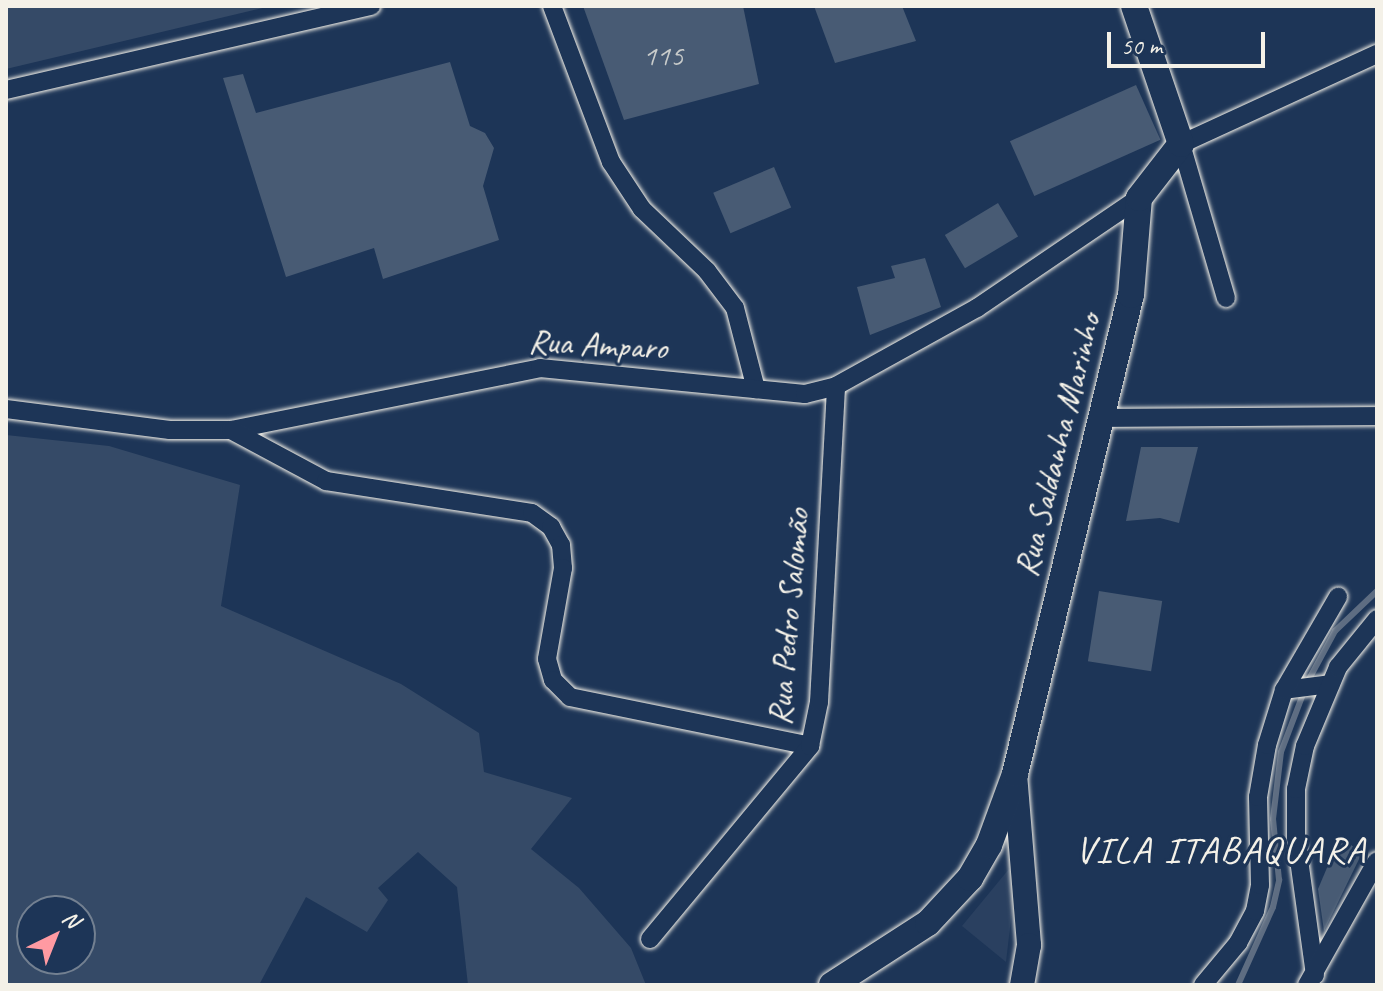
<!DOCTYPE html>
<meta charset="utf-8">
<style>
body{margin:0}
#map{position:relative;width:1383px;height:991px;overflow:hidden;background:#1d3557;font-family:Caveat,sans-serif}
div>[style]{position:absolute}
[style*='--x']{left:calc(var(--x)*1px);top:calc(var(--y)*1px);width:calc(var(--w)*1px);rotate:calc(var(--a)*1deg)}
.built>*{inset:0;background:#2a4060}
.green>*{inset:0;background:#354a67}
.stream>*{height:6px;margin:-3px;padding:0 3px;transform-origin:3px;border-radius:3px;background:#5e6d82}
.building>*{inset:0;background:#485b74;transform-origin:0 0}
.roads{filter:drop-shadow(0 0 2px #f4f1e8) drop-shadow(0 0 2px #f4f1e8)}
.minor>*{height:18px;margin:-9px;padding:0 9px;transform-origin:9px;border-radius:9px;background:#1d3557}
.tertiary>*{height:24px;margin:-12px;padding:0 12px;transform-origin:12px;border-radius:12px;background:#1d3557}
.secondary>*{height:26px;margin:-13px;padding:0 13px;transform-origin:13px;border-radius:13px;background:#1d3557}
span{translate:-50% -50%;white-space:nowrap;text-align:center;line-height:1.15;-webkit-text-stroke:6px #1d3557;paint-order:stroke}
.number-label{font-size:30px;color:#c9cccb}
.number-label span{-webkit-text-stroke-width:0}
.street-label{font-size:34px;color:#f4f1e8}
.quarter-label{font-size:38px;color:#f4f1e8;letter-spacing:2px}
.frame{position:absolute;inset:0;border:8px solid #f4f1e8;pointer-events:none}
.north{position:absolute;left:16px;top:895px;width:80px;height:80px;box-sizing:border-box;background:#1d3557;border:2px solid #738091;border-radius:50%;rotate:43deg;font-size:22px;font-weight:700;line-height:32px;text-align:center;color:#f4f1e8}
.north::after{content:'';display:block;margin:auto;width:28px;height:36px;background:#ff9aa2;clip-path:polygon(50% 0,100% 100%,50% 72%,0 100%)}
.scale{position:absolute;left:1107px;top:32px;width:158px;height:36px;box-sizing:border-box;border:4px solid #f4f1e8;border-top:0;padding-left:10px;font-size:24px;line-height:28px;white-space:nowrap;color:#f4f1e8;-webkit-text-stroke:6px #1d3557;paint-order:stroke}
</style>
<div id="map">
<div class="built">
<i style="clip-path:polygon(1009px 869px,1016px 876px,1006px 962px,962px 926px)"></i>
</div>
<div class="green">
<i style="clip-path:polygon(6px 6px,271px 6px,6px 69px)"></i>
<i style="clip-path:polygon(evenodd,6px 435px,109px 446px,240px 485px,221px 606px,401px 684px,479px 733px,484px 772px,572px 798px,531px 849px,579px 888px,631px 948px,646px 985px,468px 985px,457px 887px,418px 852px,378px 888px,388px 900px,367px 932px,306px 897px,259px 985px,6px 985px,6px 435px,32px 911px,80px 911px,80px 959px,32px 959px,32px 911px)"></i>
</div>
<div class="stream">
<i style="--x:1238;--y:985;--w:85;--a:-65.8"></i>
<i style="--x:1273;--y:907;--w:28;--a:-77"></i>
<i style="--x:1279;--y:880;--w:61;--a:-95.6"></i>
<i style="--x:1273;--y:819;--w:67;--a:-83.2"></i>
<i style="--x:1281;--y:752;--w:76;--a:-69.2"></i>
<i style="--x:1308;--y:681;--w:57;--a:-61.6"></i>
<i style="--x:1335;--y:631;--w:58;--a:-43.6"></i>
</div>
<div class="building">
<i style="clip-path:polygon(583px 6px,743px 6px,759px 84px,624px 120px)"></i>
<i style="clip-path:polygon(814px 6px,902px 6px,916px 41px,835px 63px)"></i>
<i style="clip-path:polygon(450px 62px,470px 126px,485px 133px,494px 148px,483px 186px,499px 240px,383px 279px,374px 248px,286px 277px,223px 78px,243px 74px,256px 113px)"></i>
<i style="left:1136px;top:85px;width:60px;height:138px;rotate:66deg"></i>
<i style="left:774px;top:167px;width:44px;height:66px;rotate:67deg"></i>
<i style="left:998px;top:203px;width:39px;height:62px;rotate:59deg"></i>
<i style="clip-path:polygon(925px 258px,941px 307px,870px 335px,857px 287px,895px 278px,891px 266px)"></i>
<i style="clip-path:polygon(1141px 447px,1198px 447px,1179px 523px,1160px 518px,1126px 521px)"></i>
<i style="left:1099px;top:591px;width:64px;height:71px;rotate:9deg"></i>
<i style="clip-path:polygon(1340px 837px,1362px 853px,1324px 931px,1318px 889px)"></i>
</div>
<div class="roads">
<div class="minor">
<i style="--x:552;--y:6;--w:167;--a:69.3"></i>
<i style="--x:611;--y:162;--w:56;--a:56.6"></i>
<i style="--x:642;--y:209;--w:90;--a:43.6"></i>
<i style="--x:707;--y:271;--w:46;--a:52.9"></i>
<i style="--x:735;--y:308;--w:84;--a:75.5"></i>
<i style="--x:6;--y:90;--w:375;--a:-13"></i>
<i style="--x:1226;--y:298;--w:160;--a:-106.3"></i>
<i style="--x:1181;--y:144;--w:216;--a:-24.7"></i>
<i style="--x:6;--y:409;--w:165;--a:7.3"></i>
<i style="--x:170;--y:430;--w:61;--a:0"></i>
<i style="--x:231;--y:430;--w:315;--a:-11.3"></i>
<i style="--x:540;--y:368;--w:266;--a:5.6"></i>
<i style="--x:805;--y:394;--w:32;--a:-14"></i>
<i style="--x:836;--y:386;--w:161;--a:-29"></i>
<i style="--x:977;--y:308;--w:196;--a:-34.2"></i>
<i style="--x:1104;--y:418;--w:273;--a:-0.4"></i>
<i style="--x:231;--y:430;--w:108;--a:28.2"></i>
<i style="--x:326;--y:481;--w:208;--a:8.8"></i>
<i style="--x:532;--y:513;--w:24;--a:36"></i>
<i style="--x:551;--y:527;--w:21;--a:61"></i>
<i style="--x:561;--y:545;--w:23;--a:85"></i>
<i style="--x:563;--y:568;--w:92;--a:100"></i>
<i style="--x:547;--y:659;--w:22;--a:74"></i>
<i style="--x:553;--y:680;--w:24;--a:45"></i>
<i style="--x:570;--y:697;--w:245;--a:11.5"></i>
<i style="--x:1284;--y:690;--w:47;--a:-7.3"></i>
<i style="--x:650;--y:939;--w:251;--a:-50.3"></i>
<i style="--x:810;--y:746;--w:45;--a:-78.4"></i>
<i style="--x:819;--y:702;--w:316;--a:-86.9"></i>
<i style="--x:1315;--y:975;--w:138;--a:-97.9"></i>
<i style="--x:1296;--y:838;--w:49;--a:-90"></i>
<i style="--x:1296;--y:789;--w:44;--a:-78.2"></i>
<i style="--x:1305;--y:746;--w:86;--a:-67.3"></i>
<i style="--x:1338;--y:667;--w:62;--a:-50.9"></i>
<i style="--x:1203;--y:985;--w:55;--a:-50.2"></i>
<i style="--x:1238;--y:943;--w:36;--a:-62"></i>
<i style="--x:1255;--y:911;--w:26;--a:-79"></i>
<i style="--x:1260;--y:885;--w:88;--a:-91.3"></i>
<i style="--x:1258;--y:797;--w:53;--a:-80.2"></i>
<i style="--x:1267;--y:745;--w:58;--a:-72.8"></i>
<i style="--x:1284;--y:690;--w:108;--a:-59.9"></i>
<i style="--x:1307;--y:985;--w:142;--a:-60.6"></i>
</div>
<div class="tertiary">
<i style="--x:1015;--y:774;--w:172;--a:85.3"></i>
<i style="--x:1029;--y:945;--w:41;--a:99.9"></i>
</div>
<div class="secondary">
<i style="--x:832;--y:985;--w:114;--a:-32.9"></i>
<i style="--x:928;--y:923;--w:62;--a:-47"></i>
<i style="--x:970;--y:878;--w:38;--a:-60"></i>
<i style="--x:989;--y:845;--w:76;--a:-69.9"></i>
<i style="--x:1015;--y:774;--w:493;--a:-76.4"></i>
<i style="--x:1131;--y:295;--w:97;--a:-85.3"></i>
<i style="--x:1139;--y:198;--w:68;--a:-52.1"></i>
<i style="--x:1181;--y:144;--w:146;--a:-108.8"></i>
</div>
</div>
<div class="number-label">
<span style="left:663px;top:55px">115</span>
</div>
<div class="street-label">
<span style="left:598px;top:344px;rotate:3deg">Rua Amparo</span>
<span style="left:1057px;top:445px;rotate:-76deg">Rua Saldanha Marinho</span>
<span style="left:788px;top:617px;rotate:-85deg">Rua Pedro Salomão</span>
</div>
<div class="quarter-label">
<span style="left:1221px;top:850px">VILA ITABAQUARA</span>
</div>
<div class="frame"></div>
<div class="north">N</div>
<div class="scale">50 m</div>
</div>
